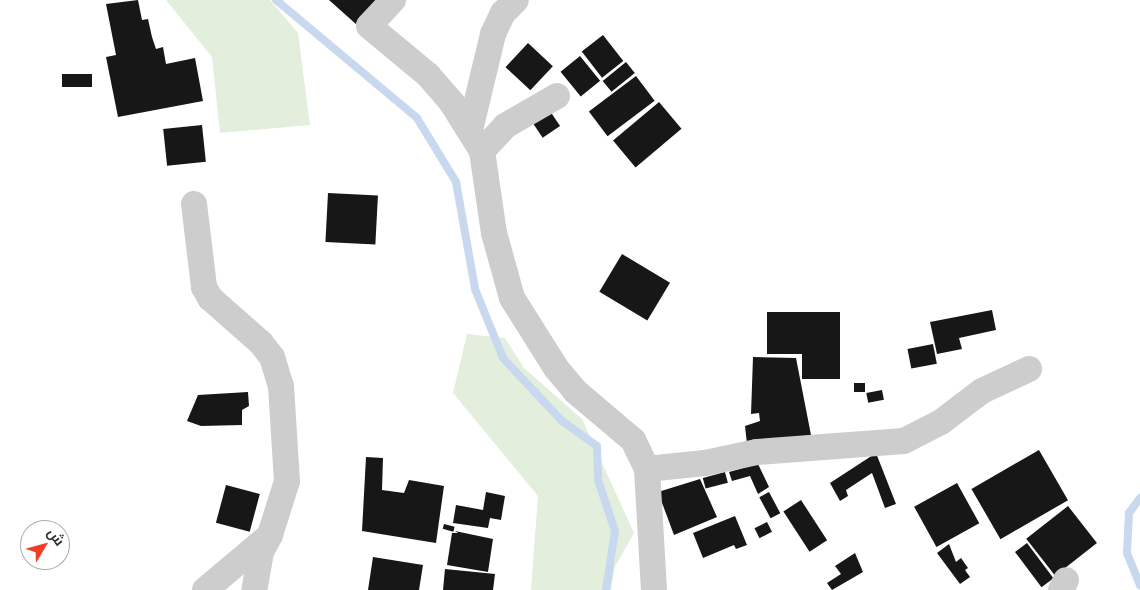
<!DOCTYPE html>
<meta charset="utf-8">
<style>
body{margin:0}
#map{position:relative;width:1140px;height:590px;overflow:hidden;background:#fff;font-family:"IBM Plex Sans",Cairo,sans-serif}
div>[style]{position:absolute}
[style*='--x']{left:calc(var(--x)*1px);top:calc(var(--y)*1px);width:calc(var(--w)*1px);rotate:calc(var(--a)*1deg)}
.green>*{inset:0;background:#e3eedd}
.stream>*{height:8px;margin:-4px;padding:0 4px;transform-origin:4px;border-radius:4px;background:#c8d9ef}
.building>*{inset:0;background:#171717;transform-origin:0 0}
.street>*{height:26px;margin:-13px;padding:0 13px;transform-origin:13px;border-radius:13px;background:#cdcdcd}
span{translate:-50% -50%;white-space:nowrap;text-align:center;line-height:1.15;-webkit-text-stroke:5px #fff;paint-order:stroke}
.north{position:absolute;left:20px;top:520px;width:50px;height:50px;box-sizing:border-box;background:#fff;border:1px solid #acacac;border-radius:50%;rotate:53deg;font-size:14px;font-weight:700;line-height:20px;text-align:center;color:#303030}
.north::after{content:'';display:block;margin:auto;width:18px;height:22px;background:#f53c24;clip-path:polygon(50% 0,100% 100%,50% 72%,0 100%)}
</style>
<div id="map">
<div class="green">
<i style="clip-path:polygon(166px 0,270px 0,298px 33px,310px 125px,220px 133px,212px 57px)"></i>
<i style="clip-path:polygon(467px 334px,505px 338px,524px 368px,582px 419px,634px 533px,615px 567px,611px 590px,531px 590px,538px 496px,453px 393px)"></i>
</div>
<div class="stream">
<i style="--x:276;--y:0;--w:184;--a:39.9"></i>
<i style="--x:417;--y:118;--w:75;--a:58.6"></i>
<i style="--x:456;--y:182;--w:109;--a:79.9"></i>
<i style="--x:475;--y:289;--w:74;--a:67.9"></i>
<i style="--x:503;--y:358;--w:86;--a:46.9"></i>
<i style="--x:562;--y:421;--w:43;--a:35.5"></i>
<i style="--x:597;--y:446;--w:34;--a:88"></i>
<i style="--x:598;--y:480;--w:54;--a:71.6"></i>
<i style="--x:615;--y:531;--w:60;--a:98.7"></i>
<i style="--x:1140;--y:498;--w:19;--a:126"></i>
<i style="--x:1129;--y:513;--w:40;--a:92.9"></i>
<i style="--x:1127;--y:553;--w:35;--a:68"></i>
</div>
<div class="building">
<i style="clip-path:polygon(138px 0,142px 20px,148px 19px,152px 37px,156px 49px,163px 47px,166px 64px,195px 58px,203px 101px,118px 117px,106px 57px,116px 55px,106px 4px)"></i>
<i style="clip-path:polygon(329px 0,377px 0,357px 25px)"></i>
<i style="left:603px;top:35px;width:33px;height:27px;rotate:52deg"></i>
<i style="left:528px;top:43px;width:34px;height:33px;rotate:43deg"></i>
<i style="left:580px;top:56px;width:32px;height:25px;rotate:51deg"></i>
<i style="left:626px;top:62px;width:14px;height:30px;rotate:51deg"></i>
<i style="left:92px;top:74px;width:13px;height:30px;rotate:90deg"></i>
<i style="left:636px;top:76px;width:31px;height:59px;rotate:53deg"></i>
<i style="left:659px;top:102px;width:35px;height:60px;rotate:50deg"></i>
<i style="left:550px;top:111px;width:18px;height:21px;rotate:56deg"></i>
<i style="left:202px;top:125px;width:37px;height:39px;rotate:84deg"></i>
<i style="left:328px;top:193px;width:50px;height:49px;rotate:3deg"></i>
<i style="left:622px;top:254px;width:56px;height:44px;rotate:31deg"></i>
<i style="clip-path:polygon(992px 310px,996px 330px,959px 338px,962px 349px,937px 354px,930px 322px)"></i>
<i style="clip-path:polygon(767px 312px,840px 312px,840px 379px,802px 379px,802px 354px,767px 354px)"></i>
<i style="left:933px;top:344px;width:20px;height:26px;rotate:79deg"></i>
<i style="clip-path:polygon(753px 357px,796px 358px,811px 435px,747px 444px,745px 426px,760px 421px,759px 413px,751px 414px)"></i>
<i style="left:854px;top:383px;width:11px;height:9px"></i>
<i style="left:882px;top:390px;width:10px;height:16px;rotate:79deg"></i>
<i style="clip-path:polygon(248px 392px,249px 406px,242px 410px,242px 425px,201px 426px,187px 421px,198px 395px)"></i>
<i style="left:1039px;top:450px;width:58px;height:78px;rotate:60deg"></i>
<i style="clip-path:polygon(876px 453px,896px 504px,885px 508px,872px 473px,846px 490px,848px 496px,840px 501px,830px 483px)"></i>
<i style="clip-path:polygon(366px 457px,383px 458px,382px 490px,404px 493px,409px 480px,444px 486px,436px 543px,362px 531px)"></i>
<i style="clip-path:polygon(758px 464px,769px 487px,758px 494px,750px 476px,732px 481px,729px 472px)"></i>
<i style="left:725px;top:472px;width:11px;height:23px;rotate:75deg"></i>
<i style="clip-path:polygon(700px 479px,717px 517px,674px 535px,658px 492px)"></i>
<i style="left:957px;top:483px;width:46px;height:49px;rotate:61deg"></i>
<i style="left:226px;top:485px;width:35px;height:39px;rotate:15deg"></i>
<i style="clip-path:polygon(486px 492px,505px 496px,501px 520px,490px 518px,488px 528px,453px 523px,456px 505px,483px 510px)"></i>
<i style="left:769px;top:492px;width:24px;height:11px;rotate:62deg"></i>
<i style="left:801px;top:500px;width:48px;height:21px;rotate:57deg"></i>
<i style="left:1068px;top:506px;width:47px;height:53px;rotate:52deg"></i>
<i style="clip-path:polygon(735px 516px,747px 545px,736px 549px,734px 545px,703px 558px,693px 533px)"></i>
<i style="left:767px;top:522px;width:11px;height:14px;rotate:63deg"></i>
<i style="left:444px;top:524px;width:11px;height:5px;rotate:15deg"></i>
<i style="clip-path:polygon(455px 531px,493px 539px,488px 572px,447px 565px,452px 533px,458px 533px)"></i>
<i style="left:1027px;top:543px;width:44px;height:15px;rotate:53deg"></i>
<i style="clip-path:polygon(949px 544px,956px 562px,961px 558px,968px 568px,965px 570px,970px 577px,960px 584px,937px 553px)"></i>
<i style="clip-path:polygon(855px 553px,863px 572px,832px 590px,827px 583px,841px 574px,835px 566px)"></i>
<i style="clip-path:polygon(373px 557px,423px 565px,419px 590px,368px 590px)"></i>
<i style="clip-path:polygon(445px 569px,495px 574px,493px 590px,443px 590px)"></i>
</div>
<div class="street">
<i style="--x:393;--y:0;--w:35;--a:133"></i>
<i style="--x:369;--y:26;--w:77;--a:39.7"></i>
<i style="--x:428;--y:75;--w:37;--a:49"></i>
<i style="--x:452;--y:103;--w:57;--a:58"></i>
<i style="--x:482;--y:151;--w:83;--a:81.7"></i>
<i style="--x:494;--y:233;--w:67;--a:74.5"></i>
<i style="--x:512;--y:298;--w:83;--a:57.8"></i>
<i style="--x:556;--y:368;--w:30;--a:50"></i>
<i style="--x:575;--y:391;--w:76;--a:40.2"></i>
<i style="--x:633;--y:440;--w:32;--a:64"></i>
<i style="--x:647;--y:469;--w:121;--a:86.7"></i>
<i style="--x:470;--y:130;--w:99;--a:-76.5"></i>
<i style="--x:493;--y:34;--w:23;--a:-65"></i>
<i style="--x:503;--y:13;--w:18;--a:-45"></i>
<i style="--x:482;--y:151;--w:34;--a:-47"></i>
<i style="--x:505;--y:126;--w:60;--a:-30"></i>
<i style="--x:194;--y:204;--w:84;--a:83.1"></i>
<i style="--x:204;--y:287;--w:13;--a:61"></i>
<i style="--x:210;--y:298;--w:68;--a:41.4"></i>
<i style="--x:261;--y:343;--w:18;--a:52"></i>
<i style="--x:272;--y:357;--w:30;--a:73"></i>
<i style="--x:281;--y:386;--w:95;--a:86.4"></i>
<i style="--x:287;--y:481;--w:57;--a:107.5"></i>
<i style="--x:270;--y:535;--w:19;--a:118"></i>
<i style="--x:261;--y:552;--w:39;--a:100"></i>
<i style="--x:647;--y:469;--w:58;--a:-5.9"></i>
<i style="--x:705;--y:463;--w:53;--a:-11.9"></i>
<i style="--x:757;--y:452;--w:147;--a:-4.3"></i>
<i style="--x:904;--y:441;--w:42;--a:-27.2"></i>
<i style="--x:941;--y:422;--w:51;--a:-37.1"></i>
<i style="--x:982;--y:391;--w:52;--a:-25.1"></i>
<i style="--x:205;--y:590;--w:82;--a:-40.1"></i>
<i style="--x:1061;--y:590;--w:11;--a:-63"></i>
</div>
<div class="north">ش</div>
</div>
